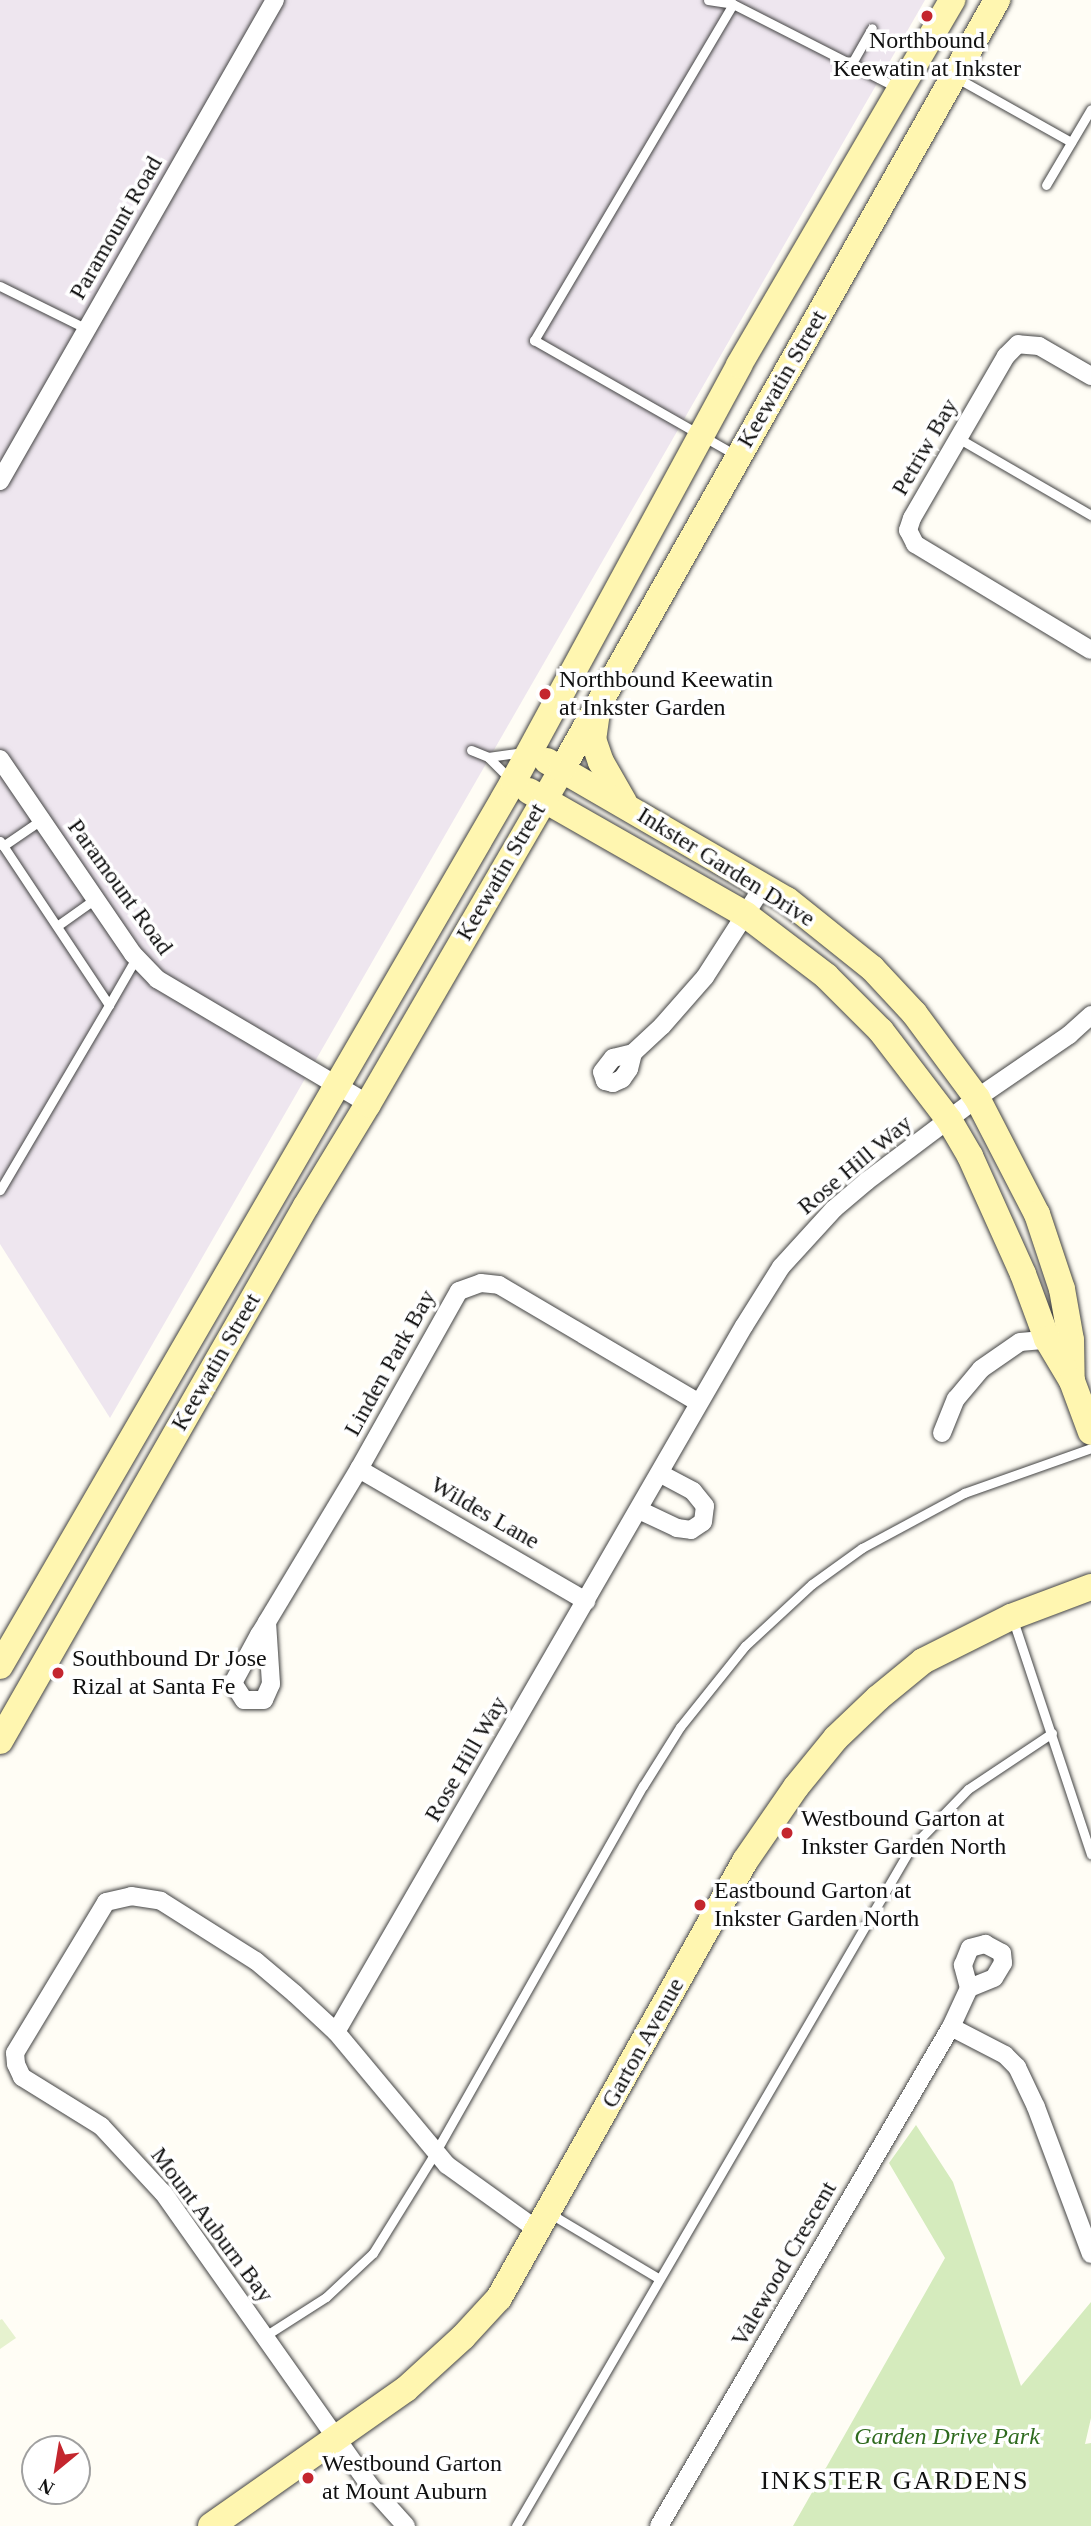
<!DOCTYPE html>
<style>
body{margin:0}
#map{position:relative;width:1091px;height:2526px;overflow:hidden;background:#fffdf5;font-family:"Times New Roman",serif}
div>[style]{position:absolute}
[style*='--x']{left:calc(var(--x)*1px);top:calc(var(--y)*1px);width:calc(var(--w)*1px);rotate:calc(var(--a)*1deg)}
.industrial>*{inset:0;background:#eee6ef}
.green>*{inset:0;background:#d5ebbd}
.pitch>*{inset:0;background:#e6f2cf}
.roads{filter:drop-shadow(0 0 2px #444) drop-shadow(0 0 2px #444)}
.lane>*{height:9px;margin:-4.5px;padding:0 4.5px;transform-origin:4.5px;border-radius:4.5px;background:#fff}
.street>*{height:18px;margin:-9px;padding:0 9px;transform-origin:9px;border-radius:9px;background:#fff}
.secondary>*{height:26px;margin:-13px;padding:0 13px;transform-origin:13px;border-radius:13px;background:#fff6b0}
.dots>*{width:19px;height:19px;translate:-50% -50%;box-sizing:border-box;border:4px solid #fff;border-radius:50%}
span{translate:-50% -50%;white-space:nowrap;text-align:center;line-height:1.15;-webkit-text-stroke:7px #fff;paint-order:stroke}
.poi-label{font-size:24px;color:#111}
.left{translate:0 -50%;text-align:left}
.street-label{font-size:24px;color:#111}
.park-label{font-size:24px;color:#2f6b1f;font-style:italic}
.neighbourhood-label{font-size:26px;color:#111;letter-spacing:2px}
.north{position:absolute;left:21px;top:2435px;width:70px;height:70px;box-sizing:border-box;background:#fff;border:2px solid #a0a0a0;border-radius:50%;rotate:210deg;font-size:19px;font-weight:700;line-height:28px;text-align:center;color:#111}
.north::after{content:'';display:block;margin:auto;width:24px;height:32px;background:#c4262e;clip-path:polygon(50% 0,100% 100%,50% 72%,0 100%)}
</style>
<div id="map">
<div class="industrial">
<i style="clip-path:polygon(0 0,925px 0,110px 1418px,0 1244px)"></i>
</div>
<div class="green">
<i style="clip-path:polygon(916px 2125px,953px 2182px,1021px 2386px,1091px 2302px,1091px 2418px,1085px 2444px,1091px 2443px,1091px 2526px,793px 2526px,945px 2258px,889px 2163px)"></i>
</div>
<div class="pitch">
<i style="clip-path:polygon(2px 2319px,16px 2338px,0 2349px,0 2320px)"></i>
</div>
<div class="roads">
<div class="lane">
<i style="--x:708;--y:0;--w:25;--a:9"></i>
<i style="--x:733;--y:4;--w:185;--a:27"></i>
<i style="--x:733;--y:4;--w:391;--a:120.6"></i>
<i style="--x:534;--y:340;--w:234;--a:29.7"></i>
<i style="--x:852;--y:63;--w:40;--a:-60.3"></i>
<i style="--x:957;--y:78;--w:131;--a:29.3"></i>
<i style="--x:1046;--y:185;--w:88;--a:-59.4"></i>
<i style="--x:0;--y:286;--w:97;--a:26.3"></i>
<i style="--x:958;--y:438;--w:154;--a:30.1"></i>
<i style="--x:471;--y:750;--w:18;--a:22"></i>
<i style="--x:512;--y:781;--w:34;--a:-135"></i>
<i style="--x:488;--y:757;--w:36;--a:-8"></i>
<i style="--x:0;--y:841;--w:197;--a:56.4"></i>
<i style="--x:109;--y:1005;--w:215;--a:120.5"></i>
<i style="--x:3;--y:846;--w:46;--a:-34.4"></i>
<i style="--x:57;--y:926;--w:47;--a:-35.4"></i>
<i style="--x:109;--y:1005;--w:54;--a:-60.1"></i>
<i style="--x:1013;--y:1620;--w:247;--a:71.6"></i>
<i style="--x:549;--y:2213;--w:127;--a:30.8"></i>
<i style="--x:265;--y:2336;--w:72;--a:-32.6"></i>
<i style="--x:326;--y:2297;--w:64;--a:-43.1"></i>
<i style="--x:373;--y:2253;--w:118;--a:-58.2"></i>
<i style="--x:435;--y:2153;--w:422;--a:-60.5"></i>
<i style="--x:643;--y:1786;--w:70;--a:-57.9"></i>
<i style="--x:680;--y:1727;--w:104;--a:-51.3"></i>
<i style="--x:745;--y:1646;--w:91;--a:-42.8"></i>
<i style="--x:812;--y:1584;--w:62;--a:-35.8"></i>
<i style="--x:862;--y:1548;--w:116;--a:-28.3"></i>
<i style="--x:964;--y:1493;--w:135;--a:-19.5"></i>
<i style="--x:516;--y:2526;--w:783;--a:-59.8"></i>
<i style="--x:910;--y:1849;--w:83;--a:-46"></i>
<i style="--x:968;--y:1789;--w:101;--a:-33.7"></i>
</div>
<div class="street">
<i style="--x:1091;--y:376;--w:60;--a:-150"></i>
<i style="--x:1039;--y:346;--w:21;--a:-175"></i>
<i style="--x:1018;--y:344;--w:17;--a:135"></i>
<i style="--x:1006;--y:356;--w:187;--a:120.1"></i>
<i style="--x:912;--y:518;--w:13;--a:108"></i>
<i style="--x:908;--y:530;--w:16;--a:63"></i>
<i style="--x:915;--y:544;--w:205;--a:31.1"></i>
<i style="--x:0;--y:481;--w:554;--a:-60.24"></i>
<i style="--x:0;--y:759;--w:236;--a:55.7"></i>
<i style="--x:133;--y:954;--w:35;--a:46"></i>
<i style="--x:157;--y:979;--w:245;--a:30.6"></i>
<i style="--x:633;--y:1053;--w:16;--a:104"></i>
<i style="--x:629;--y:1069;--w:12;--a:125"></i>
<i style="--x:622;--y:1079;--w:10;--a:156"></i>
<i style="--x:613;--y:1083;--w:8;--a:-166"></i>
<i style="--x:605;--y:1081;--w:9;--a:-108"></i>
<i style="--x:602;--y:1072;--w:18;--a:-52"></i>
<i style="--x:613;--y:1058;--w:21;--a:-14"></i>
<i style="--x:633;--y:1053;--w:40;--a:-43"></i>
<i style="--x:662;--y:1026;--w:65;--a:-48.7"></i>
<i style="--x:705;--y:977;--w:109;--a:-57.3"></i>
<i style="--x:942;--y:1433;--w:37;--a:-68"></i>
<i style="--x:956;--y:1399;--w:39;--a:-50"></i>
<i style="--x:981;--y:1369;--w:47;--a:-34.7"></i>
<i style="--x:1020;--y:1342;--w:37;--a:-5"></i>
<i style="--x:359;--y:1469;--w:263;--a:30.2"></i>
<i style="--x:639;--y:1510;--w:42;--a:25.3"></i>
<i style="--x:677;--y:1528;--w:14;--a:8"></i>
<i style="--x:691;--y:1530;--w:14;--a:-34"></i>
<i style="--x:703;--y:1522;--w:16;--a:-83"></i>
<i style="--x:705;--y:1506;--w:19;--a:-129"></i>
<i style="--x:693;--y:1491;--w:36;--a:-152"></i>
<i style="--x:267;--y:1622;--w:62;--a:86.3"></i>
<i style="--x:271;--y:1684;--w:17;--a:114"></i>
<i style="--x:264;--y:1700;--w:20;--a:180"></i>
<i style="--x:244;--y:1700;--w:20;--a:-123"></i>
<i style="--x:233;--y:1683;--w:55;--a:-61.6"></i>
<i style="--x:259;--y:1635;--w:15;--a:-58"></i>
<i style="--x:267;--y:1622;--w:179;--a:-59"></i>
<i style="--x:359;--y:1469;--w:204;--a:-60.7"></i>
<i style="--x:459;--y:1291;--w:23;--a:-20"></i>
<i style="--x:481;--y:1283;--w:18;--a:6"></i>
<i style="--x:499;--y:1285;--w:232;--a:30.5"></i>
<i style="--x:951;--y:2027;--w:61;--a:27.4"></i>
<i style="--x:1005;--y:2055;--w:17;--a:45"></i>
<i style="--x:1017;--y:2067;--w:44;--a:64.6"></i>
<i style="--x:1036;--y:2107;--w:157;--a:69.5"></i>
<i style="--x:336;--y:2032;--w:815;--a:-59.98"></i>
<i style="--x:744;--y:1326;--w:70;--a:-57.9"></i>
<i style="--x:781;--y:1267;--w:79;--a:-47.6"></i>
<i style="--x:834;--y:1209;--w:43;--a:-40.3"></i>
<i style="--x:867;--y:1181;--w:138;--a:-37"></i>
<i style="--x:977;--y:1098;--w:112;--a:-34.4"></i>
<i style="--x:1069;--y:1035;--w:30;--a:-42"></i>
<i style="--x:406;--y:2526;--w:54;--a:-132"></i>
<i style="--x:370;--y:2486;--w:359;--a:-125.2"></i>
<i style="--x:163;--y:2193;--w:91;--a:-132.8"></i>
<i style="--x:101;--y:2126;--w:93;--a:-148.2"></i>
<i style="--x:22;--y:2077;--w:14;--a:-115"></i>
<i style="--x:16;--y:2064;--w:11;--a:-95"></i>
<i style="--x:15;--y:2053;--w:176;--a:-58.9"></i>
<i style="--x:106;--y:1902;--w:26;--a:-13"></i>
<i style="--x:131;--y:1896;--w:30;--a:9"></i>
<i style="--x:161;--y:1901;--w:112;--a:32.3"></i>
<i style="--x:256;--y:1961;--w:51;--a:40.2"></i>
<i style="--x:295;--y:1994;--w:56;--a:42.8"></i>
<i style="--x:336;--y:2032;--w:173;--a:50.2"></i>
<i style="--x:447;--y:2165;--w:113;--a:35.7"></i>
<i style="--x:659;--y:2526;--w:578;--a:-59.67"></i>
<i style="--x:951;--y:2027;--w:43;--a:-65.2"></i>
<i style="--x:969;--y:1988;--w:24;--a:-105"></i>
<i style="--x:963;--y:1965;--w:18;--a:-68"></i>
<i style="--x:970;--y:1948;--w:16;--a:-15"></i>
<i style="--x:985;--y:1944;--w:19;--a:28"></i>
<i style="--x:1002;--y:1953;--w:10;--a:84"></i>
<i style="--x:1003;--y:1963;--w:17;--a:121"></i>
<i style="--x:994;--y:1978;--w:27;--a:158"></i>
</div>
<div class="secondary">
<i style="--x:597;--y:712;--w:27;--a:98"></i>
<i style="--x:593;--y:739;--w:24;--a:71"></i>
<i style="--x:601;--y:762;--w:46;--a:60.1"></i>
<i style="--x:547;--y:761;--w:277;--a:30.1"></i>
<i style="--x:787;--y:900;--w:109;--a:38.7"></i>
<i style="--x:872;--y:968;--w:62;--a:47"></i>
<i style="--x:914;--y:1013;--w:106;--a:53.5"></i>
<i style="--x:977;--y:1098;--w:131;--a:62.7"></i>
<i style="--x:1037;--y:1214;--w:79;--a:71.6"></i>
<i style="--x:1062;--y:1289;--w:52;--a:80"></i>
<i style="--x:1071;--y:1340;--w:39;--a:89"></i>
<i style="--x:529;--y:791;--w:250;--a:29.7"></i>
<i style="--x:746;--y:915;--w:101;--a:37.3"></i>
<i style="--x:826;--y:976;--w:78;--a:45"></i>
<i style="--x:881;--y:1031;--w:112;--a:52.6"></i>
<i style="--x:949;--y:1120;--w:42;--a:59.7"></i>
<i style="--x:970;--y:1156;--w:129;--a:65.8"></i>
<i style="--x:1023;--y:1274;--w:69;--a:69.7"></i>
<i style="--x:1047;--y:1339;--w:49;--a:59.2"></i>
<i style="--x:1072;--y:1381;--w:54;--a:69.6"></i>
<i style="--x:0;--y:1666;--w:1022;--a:-59.87"></i>
<i style="--x:513;--y:782;--w:474;--a:-61.5"></i>
<i style="--x:739;--y:365;--w:423;--a:-59.7"></i>
<i style="--x:0;--y:1741;--w:616;--a:-60.23"></i>
<i style="--x:306;--y:1206;--w:119;--a:-58.7"></i>
<i style="--x:368;--y:1104;--w:387;--a:-59.9"></i>
<i style="--x:562;--y:769;--w:884;--a:-60.5"></i>
<i style="--x:211;--y:2526;--w:238;--a:-35.1"></i>
<i style="--x:406;--y:2389;--w:77;--a:-42.4"></i>
<i style="--x:463;--y:2337;--w:53;--a:-47.3"></i>
<i style="--x:499;--y:2298;--w:501;--a:-60.62"></i>
<i style="--x:745;--y:1861;--w:90;--a:-55.4"></i>
<i style="--x:796;--y:1787;--w:63;--a:-50.8"></i>
<i style="--x:836;--y:1738;--w:58;--a:-43.6"></i>
<i style="--x:878;--y:1698;--w:58;--a:-39.4"></i>
<i style="--x:923;--y:1661;--w:98;--a:-26.6"></i>
<i style="--x:1011;--y:1617;--w:85;--a:-20.6"></i>
</div>
</div>
<div class="dots">
<i style="left:927px;top:16px;background:#c4262e"></i>
<i style="left:545px;top:694px;background:#c4262e"></i>
<i style="left:58px;top:1673px;background:#c4262e"></i>
<i style="left:787px;top:1833px;background:#c4262e"></i>
<i style="left:700px;top:1905px;background:#c4262e"></i>
<i style="left:308px;top:2478px;background:#c4262e"></i>
</div>
<div class="poi-label">
<span style="left:927px;top:55px">Northbound<br>Keewatin at Inkster</span>
<span class="left" style="left:559px;top:694px">Northbound Keewatin<br>at Inkster Garden</span>
<span class="left" style="left:72px;top:1673px">Southbound Dr Jose<br>Rizal at Santa Fe</span>
<span class="left" style="left:801px;top:1833px">Westbound Garton at<br>Inkster Garden North</span>
<span class="left" style="left:714px;top:1905px">Eastbound Garton at<br>Inkster Garden North</span>
<span class="left" style="left:322px;top:2478px">Westbound Garton<br>at Mount Auburn</span>
</div>
<div class="street-label">
<span style="left:116px;top:228px;rotate:-60deg">Paramount Road</span>
<span style="left:782px;top:379px;rotate:-60deg">Keewatin Street</span>
<span style="left:925px;top:447px;rotate:-60deg">Petriw Bay</span>
<span style="left:726px;top:867px;rotate:32deg">Inkster Garden Drive</span>
<span style="left:501px;top:872px;rotate:-60deg">Keewatin Street</span>
<span style="left:120px;top:887px;rotate:54deg">Paramount Road</span>
<span style="left:855px;top:1165px;rotate:-40deg">Rose Hill Way</span>
<span style="left:216px;top:1362px;rotate:-60deg">Keewatin Street</span>
<span style="left:390px;top:1363px;rotate:-61deg">Linden Park Bay</span>
<span style="left:485px;top:1513px;rotate:30deg">Wildes Lane</span>
<span style="left:466px;top:1759px;rotate:-60deg">Rose Hill Way</span>
<span style="left:643px;top:2043px;rotate:-61deg">Garton Avenue</span>
<span style="left:212px;top:2225px;rotate:53deg">Mount Auburn Bay</span>
<span style="left:784px;top:2264px;rotate:-60deg">Valewood Crescent</span>
</div>
<div class="park-label">
<span style="left:947px;top:2437px">Garden Drive Park</span>
</div>
<div class="neighbourhood-label">
<span style="left:895px;top:2481px">INKSTER GARDENS</span>
</div>
<div class="north">N</div>
</div>
